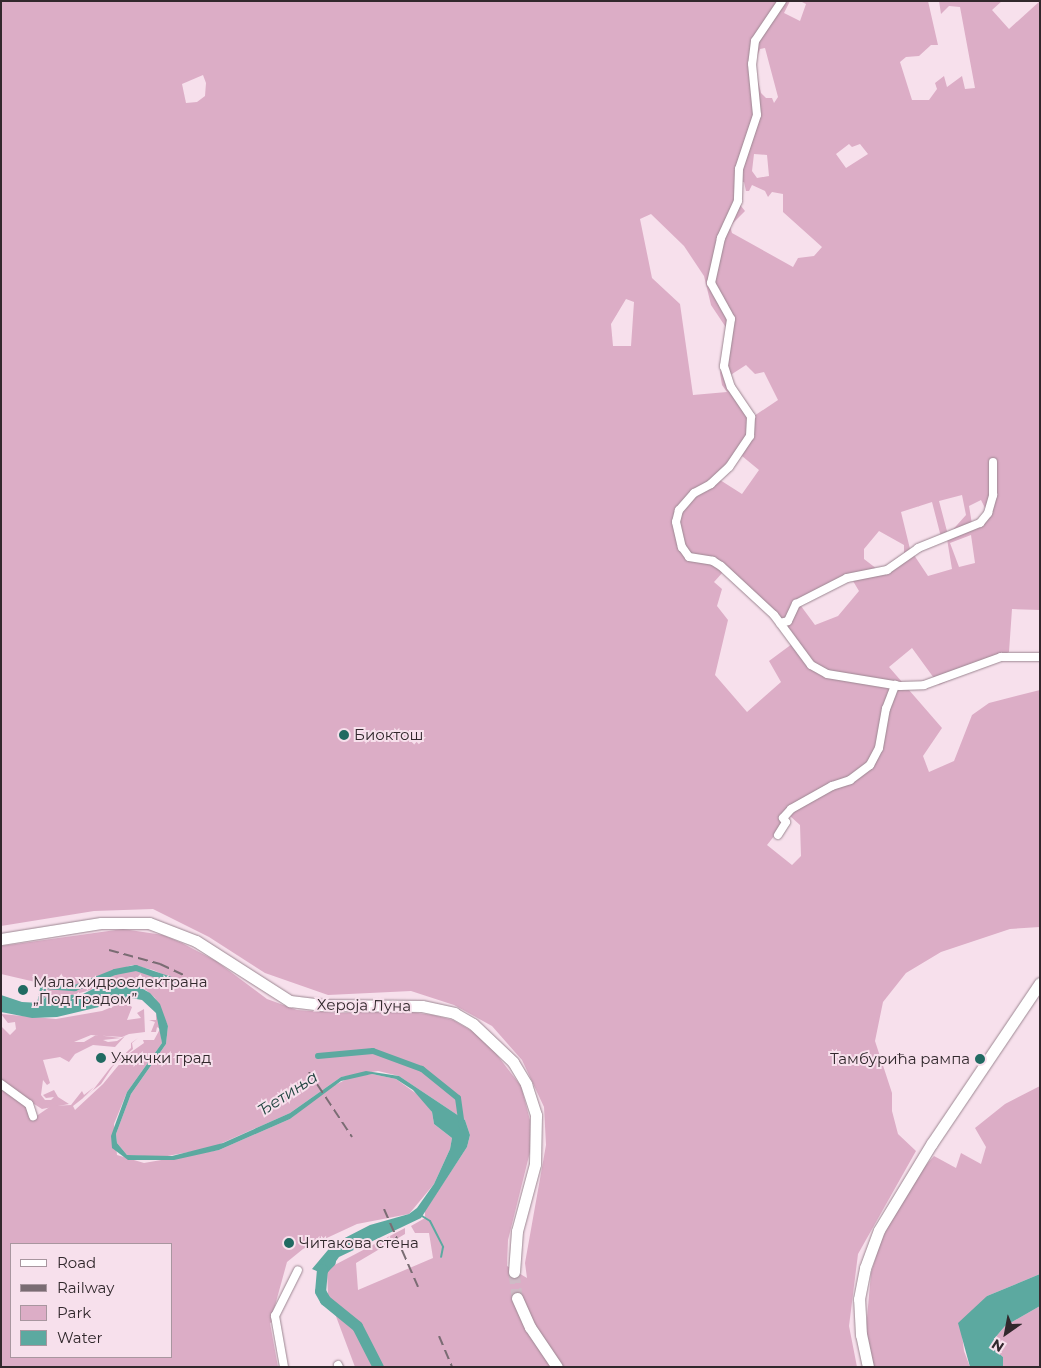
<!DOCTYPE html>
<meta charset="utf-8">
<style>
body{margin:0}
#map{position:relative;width:1041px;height:1368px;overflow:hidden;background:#f7e0ec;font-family:Montserrat,sans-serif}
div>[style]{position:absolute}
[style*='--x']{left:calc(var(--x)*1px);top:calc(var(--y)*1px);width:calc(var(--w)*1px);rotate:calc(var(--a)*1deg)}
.green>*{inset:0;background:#dcadc6}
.water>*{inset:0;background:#5ca9a0}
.stream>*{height:2px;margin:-1px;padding:0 1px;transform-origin:1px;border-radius:1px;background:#5ca9a0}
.canal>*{height:6px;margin:-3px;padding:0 3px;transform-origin:3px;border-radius:3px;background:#5ca9a0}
.river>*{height:11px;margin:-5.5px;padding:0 5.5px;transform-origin:5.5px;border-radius:5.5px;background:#5ca9a0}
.primary-tunnel>*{height:11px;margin-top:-5.5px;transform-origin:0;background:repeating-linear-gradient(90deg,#cfbbc6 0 11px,transparent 0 16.5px)}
.roads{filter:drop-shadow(0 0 1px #9c8792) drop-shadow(0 0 1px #9c8792)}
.minor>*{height:8px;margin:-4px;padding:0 4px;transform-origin:4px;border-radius:4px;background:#fff}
.primary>*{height:11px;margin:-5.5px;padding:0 5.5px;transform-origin:5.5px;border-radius:5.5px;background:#fff}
.rail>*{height:2px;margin-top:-1px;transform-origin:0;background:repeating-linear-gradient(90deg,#7a6c73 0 10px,transparent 0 15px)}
.dots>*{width:14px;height:14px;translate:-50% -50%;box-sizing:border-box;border:2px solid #f7e0ec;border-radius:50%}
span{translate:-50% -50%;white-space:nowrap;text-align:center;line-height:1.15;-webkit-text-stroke:4px #f7e0ec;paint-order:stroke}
.poi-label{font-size:15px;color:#31282c}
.left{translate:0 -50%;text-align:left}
.right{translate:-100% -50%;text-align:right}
.street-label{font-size:15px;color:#31282c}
.water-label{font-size:16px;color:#1e433e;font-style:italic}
.frame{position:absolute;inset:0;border:2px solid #31282c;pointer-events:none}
.legend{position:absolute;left:10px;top:1243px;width:162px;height:115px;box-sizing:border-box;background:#f7e0ec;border:1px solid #a8969f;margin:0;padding:6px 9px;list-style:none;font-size:15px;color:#31282c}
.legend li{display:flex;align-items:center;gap:10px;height:25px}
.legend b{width:25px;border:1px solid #a8969f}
.north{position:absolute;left:981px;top:1308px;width:50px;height:50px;-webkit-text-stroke:4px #f7e0ec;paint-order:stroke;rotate:213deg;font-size:14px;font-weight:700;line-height:20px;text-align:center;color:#31282c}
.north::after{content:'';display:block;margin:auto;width:18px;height:22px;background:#31282c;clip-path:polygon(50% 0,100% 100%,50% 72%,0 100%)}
</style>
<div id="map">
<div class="green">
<i style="clip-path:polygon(evenodd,1px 1px,790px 1px,784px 13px,800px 21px,806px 4px,800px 1px,928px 1px,938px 45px,931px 45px,919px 56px,906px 57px,900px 62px,912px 100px,929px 100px,937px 89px,935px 83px,944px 76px,947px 87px,962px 76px,965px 89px,975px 88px,960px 7px,949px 6px,941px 14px,939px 1px,1002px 1px,992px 10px,1009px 29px,1040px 1px,1040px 610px,1012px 609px,1009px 652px,939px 685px,912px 648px,889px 667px,942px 728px,923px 756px,929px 772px,954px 761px,972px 715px,989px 703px,1040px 690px,1040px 927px,1010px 929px,941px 952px,906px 973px,883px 1002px,875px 1041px,892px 1093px,892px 1111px,898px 1134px,916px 1151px,858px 1254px,849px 1326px,857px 1367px,355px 1367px,328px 1295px,327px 1269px,405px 1228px,405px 1234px,356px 1263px,358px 1290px,433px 1258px,429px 1233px,415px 1233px,411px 1226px,425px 1218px,425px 1211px,467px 1147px,470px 1135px,465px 1120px,399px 1076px,378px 1071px,341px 1077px,290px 1113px,211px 1148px,162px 1157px,127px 1155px,117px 1143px,116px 1134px,131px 1094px,166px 1044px,168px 1026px,155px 998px,146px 990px,118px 982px,73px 995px,44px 998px,44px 988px,75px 990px,128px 970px,145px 972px,171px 983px,173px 979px,153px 970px,132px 965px,72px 987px,44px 984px,1px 974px,1px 946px,123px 929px,163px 935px,182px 943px,216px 961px,267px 999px,297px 1010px,340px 1013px,396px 1010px,433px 1015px,453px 1020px,484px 1038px,521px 1086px,530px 1120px,530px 1152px,508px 1240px,507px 1266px,527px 1278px,525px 1263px,546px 1145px,544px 1107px,522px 1060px,492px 1026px,454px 1005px,411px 991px,328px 995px,265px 973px,209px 937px,153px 909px,94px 911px,1px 926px,1px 1px,765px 48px,778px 97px,774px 103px,772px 98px,766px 98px,761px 93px,754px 65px,760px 49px,765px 48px,1px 1px,203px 75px,206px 83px,205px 96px,197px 102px,186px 103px,182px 84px,203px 75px,1px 1px,849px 144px,852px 147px,860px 144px,868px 154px,846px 168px,836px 154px,849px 144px,1px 1px,754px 154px,767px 155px,769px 176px,757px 178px,752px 171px,754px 154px,1px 1px,742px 182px,744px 182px,746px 191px,749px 191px,752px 185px,765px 191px,768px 197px,772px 192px,783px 194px,783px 212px,822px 247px,814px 256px,798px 258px,793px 267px,732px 233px,730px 226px,745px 211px,736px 200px,742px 182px,1px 1px,651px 214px,684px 246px,704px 276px,711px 305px,729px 332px,720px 373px,722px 385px,727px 392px,693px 395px,680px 304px,652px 278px,640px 219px,651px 214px,1px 1px,626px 299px,634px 302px,631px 346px,613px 346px,611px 324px,626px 299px,1px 1px,746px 365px,755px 374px,764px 372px,778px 400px,754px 416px,729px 376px,746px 365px,1px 1px,742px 456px,759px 470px,742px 494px,720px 480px,742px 456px,1px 1px,962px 495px,966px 515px,948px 535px,939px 501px,962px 495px,1px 1px,981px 500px,986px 510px,985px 517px,972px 524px,969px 506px,981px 500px,1px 1px,932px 502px,941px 537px,947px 539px,952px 569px,928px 576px,910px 549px,901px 512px,932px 502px,1px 1px,879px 531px,904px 545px,904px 553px,886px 566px,877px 569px,864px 559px,864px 549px,879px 531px,1px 1px,971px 535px,975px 563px,959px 567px,950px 543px,971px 535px,1px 1px,723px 572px,772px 616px,792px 644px,769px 661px,781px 682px,747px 712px,715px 675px,728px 620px,717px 606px,722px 589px,714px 582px,723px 572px,1px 1px,849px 580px,853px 581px,859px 591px,838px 616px,815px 625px,801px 606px,849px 580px,1px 1px,790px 816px,800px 825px,801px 856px,792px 865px,767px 845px,790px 816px)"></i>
<i style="clip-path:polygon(124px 1002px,132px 1007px,127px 1020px,141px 1018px,137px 1013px,144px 1009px,145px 1032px,129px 1034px,122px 1037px,91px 1035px,74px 1042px,84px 1042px,96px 1035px,121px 1038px,103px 1040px,108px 1042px,117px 1041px,125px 1036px,115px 1047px,93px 1045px,75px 1054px,69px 1062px,60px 1057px,43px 1060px,50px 1083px,47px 1085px,43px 1080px,41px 1095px,45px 1100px,51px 1100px,54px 1097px,46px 1098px,43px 1095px,54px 1090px,58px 1097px,69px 1104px,42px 1109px,1px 1083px,1px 1026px,10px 1035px,16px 1029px,15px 1022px,8px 1023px,1px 1014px,56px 1019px,102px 1011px)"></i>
<i style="clip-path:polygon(evenodd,156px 1013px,160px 1024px,162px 1043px,127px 1092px,114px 1124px,117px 1155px,144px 1163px,219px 1150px,290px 1119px,329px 1088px,351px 1077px,372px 1074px,396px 1079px,421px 1097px,432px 1112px,434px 1124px,452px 1138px,450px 1149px,434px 1184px,409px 1214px,357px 1224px,303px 1249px,287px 1262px,273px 1313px,277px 1320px,270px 1323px,278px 1367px,1px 1367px,1px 1086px,27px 1104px,35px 1117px,51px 1106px,71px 1105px,82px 1091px,84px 1095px,94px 1087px,82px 1099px,93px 1090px,110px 1068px,131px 1048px,131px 1043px,138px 1038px,132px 1043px,133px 1049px,113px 1066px,101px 1084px,73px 1106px,75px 1110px,103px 1084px,127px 1055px,144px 1043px,143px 1040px,154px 1040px,160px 1029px,157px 1027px,156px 1032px,151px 1032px,155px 1022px,149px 1020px,156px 1020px,156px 1013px,11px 1244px,171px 1244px,171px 1357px,11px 1357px,11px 1244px)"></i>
<i style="clip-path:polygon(1040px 1086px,1040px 1274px,987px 1296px,962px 1334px,964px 1351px,970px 1367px,874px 1367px,866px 1329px,871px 1273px,880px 1243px,895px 1212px,919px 1173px,934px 1156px,956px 1168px,961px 1153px,981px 1164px,986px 1147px,975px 1128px,1005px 1104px)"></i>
<i style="clip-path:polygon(1040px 1306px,1040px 1367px,1003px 1367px,1003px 1357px,995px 1350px,994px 1339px,1005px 1326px)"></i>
</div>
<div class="water">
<i style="clip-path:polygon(118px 982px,136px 985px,150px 993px,160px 1004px,168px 1026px,166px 1044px,131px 1094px,116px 1134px,117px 1143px,127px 1155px,172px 1156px,223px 1143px,290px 1113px,341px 1077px,366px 1071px,399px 1076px,465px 1120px,470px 1135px,467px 1147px,421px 1218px,339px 1257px,326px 1275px,312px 1269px,333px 1244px,370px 1225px,409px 1214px,417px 1208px,434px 1184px,450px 1149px,452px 1138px,434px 1124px,432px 1112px,413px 1090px,396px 1079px,372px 1074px,341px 1081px,290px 1119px,219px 1150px,174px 1160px,128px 1160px,112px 1148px,111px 1136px,127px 1092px,162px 1043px,156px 1013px,142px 1000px,131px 998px,113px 1000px,99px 1007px,57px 1017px,32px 1018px,1px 1012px,1px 995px,22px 1002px,40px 1003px,46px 997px,83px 994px,103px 984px)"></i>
<i style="clip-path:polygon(1040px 1274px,1040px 1306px,1005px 1326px,994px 1339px,995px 1350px,1003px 1357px,1003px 1367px,970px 1367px,958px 1323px,987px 1296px)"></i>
</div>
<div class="stream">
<i style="--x:422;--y:1216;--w:9;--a:32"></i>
<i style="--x:430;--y:1221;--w:29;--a:63"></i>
<i style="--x:443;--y:1247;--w:10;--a:101"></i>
</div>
<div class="canal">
<i style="--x:44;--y:986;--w:31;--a:4"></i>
<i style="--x:75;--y:988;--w:43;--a:-21.8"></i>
<i style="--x:115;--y:972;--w:21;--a:-11"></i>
<i style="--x:136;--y:968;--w:39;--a:19"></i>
<i style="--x:39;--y:1009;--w:21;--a:-79"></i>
<i style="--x:318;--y:1056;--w:55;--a:-5.2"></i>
<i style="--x:373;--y:1051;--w:52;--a:20.2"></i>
<i style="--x:422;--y:1069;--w:46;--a:38.9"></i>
<i style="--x:458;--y:1098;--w:29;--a:82"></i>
</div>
<div class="river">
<i style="--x:330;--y:1261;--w:11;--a:135"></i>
<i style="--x:322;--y:1269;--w:22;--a:95"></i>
<i style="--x:320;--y:1291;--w:10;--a:61"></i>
<i style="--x:325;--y:1300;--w:41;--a:39.1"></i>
<i style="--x:357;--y:1326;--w:46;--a:62.9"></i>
</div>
<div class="primary-tunnel">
<i style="--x:514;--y:1272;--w:26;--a:83"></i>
</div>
<div class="roads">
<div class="minor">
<i style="--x:782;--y:1;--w:48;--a:124"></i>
<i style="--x:755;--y:41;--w:23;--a:97"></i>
<i style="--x:752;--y:64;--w:51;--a:84.4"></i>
<i style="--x:757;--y:115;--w:57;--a:108.4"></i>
<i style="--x:739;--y:169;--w:32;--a:92"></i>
<i style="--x:738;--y:201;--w:41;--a:114.7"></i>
<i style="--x:721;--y:238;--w:46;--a:102.5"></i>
<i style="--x:711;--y:283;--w:41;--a:60.9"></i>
<i style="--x:731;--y:319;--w:48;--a:98.5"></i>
<i style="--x:724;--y:366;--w:22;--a:72"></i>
<i style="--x:731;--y:387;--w:36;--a:56"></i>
<i style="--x:751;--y:417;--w:19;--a:93"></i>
<i style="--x:750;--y:436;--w:37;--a:124"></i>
<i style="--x:729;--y:467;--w:25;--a:137"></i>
<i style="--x:711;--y:484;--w:19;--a:152"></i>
<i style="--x:694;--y:493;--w:23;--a:131"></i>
<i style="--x:679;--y:510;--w:12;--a:104"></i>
<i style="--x:676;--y:522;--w:26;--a:77"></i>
<i style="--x:682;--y:547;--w:12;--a:55"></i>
<i style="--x:689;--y:557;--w:24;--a:9"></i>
<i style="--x:713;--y:561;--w:9;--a:32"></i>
<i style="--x:721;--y:566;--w:72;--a:42.8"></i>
<i style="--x:774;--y:615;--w:62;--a:53.5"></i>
<i style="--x:811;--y:665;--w:18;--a:29"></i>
<i style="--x:827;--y:674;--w:74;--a:9.3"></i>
<i style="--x:900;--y:686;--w:24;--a:-2"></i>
<i style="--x:924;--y:685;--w:82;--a:-20"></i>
<i style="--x:1001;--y:657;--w:39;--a:0"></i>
<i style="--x:780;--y:623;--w:8;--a:-14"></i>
<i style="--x:788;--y:621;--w:19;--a:-65"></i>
<i style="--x:796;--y:604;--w:57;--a:-27"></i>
<i style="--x:847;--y:578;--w:41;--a:-11.3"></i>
<i style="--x:887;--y:570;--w:38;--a:-35"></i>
<i style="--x:918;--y:548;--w:67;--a:-22"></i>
<i style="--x:980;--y:523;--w:13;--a:-51"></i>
<i style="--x:988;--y:513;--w:19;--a:-74"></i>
<i style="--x:993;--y:495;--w:33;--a:-90"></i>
<i style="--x:778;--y:835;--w:15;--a:-58"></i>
<i style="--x:786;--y:822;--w:5;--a:-127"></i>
<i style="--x:783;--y:818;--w:12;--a:-48"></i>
<i style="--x:791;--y:809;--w:47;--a:-29.3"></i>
<i style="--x:832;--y:786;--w:19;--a:-18"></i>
<i style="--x:850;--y:780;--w:25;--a:-37"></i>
<i style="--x:870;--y:765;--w:19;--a:-62"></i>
<i style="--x:879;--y:748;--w:40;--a:-80"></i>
<i style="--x:886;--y:709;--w:26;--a:-69"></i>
<i style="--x:1;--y:1084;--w:34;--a:36"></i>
<i style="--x:29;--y:1104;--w:13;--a:72"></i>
<i style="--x:338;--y:1365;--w:2;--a:63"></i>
<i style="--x:284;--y:1367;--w:52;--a:-100"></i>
<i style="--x:275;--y:1316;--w:51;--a:-63.4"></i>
</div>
<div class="primary">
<i style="--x:1;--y:939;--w:101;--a:-9.1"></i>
<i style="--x:101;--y:923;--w:48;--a:0"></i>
<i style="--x:149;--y:923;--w:50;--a:21"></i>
<i style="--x:196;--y:941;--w:112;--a:32.6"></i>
<i style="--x:290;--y:1001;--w:31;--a:7"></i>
<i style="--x:321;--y:1005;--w:101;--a:0.6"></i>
<i style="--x:422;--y:1006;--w:33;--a:12"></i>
<i style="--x:454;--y:1013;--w:22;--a:30"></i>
<i style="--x:473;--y:1024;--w:55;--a:43.5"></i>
<i style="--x:513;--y:1062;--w:26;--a:59"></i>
<i style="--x:526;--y:1084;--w:33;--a:72"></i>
<i style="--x:536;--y:1115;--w:49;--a:91.2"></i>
<i style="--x:535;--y:1164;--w:69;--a:105"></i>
<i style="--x:517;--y:1231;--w:41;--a:94.2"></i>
<i style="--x:517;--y:1298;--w:32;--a:66"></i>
<i style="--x:530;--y:1327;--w:48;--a:56"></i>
<i style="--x:868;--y:1367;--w:33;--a:-102"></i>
<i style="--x:861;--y:1335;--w:36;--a:-93"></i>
<i style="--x:859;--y:1299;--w:32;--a:-79"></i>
<i style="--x:865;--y:1268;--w:40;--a:-69.8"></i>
<i style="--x:879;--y:1230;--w:102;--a:-58.7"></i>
<i style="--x:932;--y:1143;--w:193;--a:-56"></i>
</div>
</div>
<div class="rail">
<i style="--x:109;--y:950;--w:53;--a:15.4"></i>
<i style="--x:160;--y:964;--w:29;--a:25"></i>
<i style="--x:309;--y:1072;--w:78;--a:56.5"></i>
<i style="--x:384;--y:1209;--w:85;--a:66.4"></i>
<i style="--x:439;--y:1336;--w:34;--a:67"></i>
</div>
<div class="dots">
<i style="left:344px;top:735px;background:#206a62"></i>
<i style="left:23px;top:990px;background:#206a62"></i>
<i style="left:101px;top:1058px;background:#206a62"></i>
<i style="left:980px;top:1059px;background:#206a62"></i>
<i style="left:289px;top:1243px;background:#206a62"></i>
</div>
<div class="poi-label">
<span class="left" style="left:354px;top:735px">Биоктош</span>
<span class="left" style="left:33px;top:990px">Мала хидроелектрана<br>„Под градом”</span>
<span class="left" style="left:111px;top:1058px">Ужички град</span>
<span class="right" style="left:970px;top:1059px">Тамбурића рампа</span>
<span class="left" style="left:299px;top:1243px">Читакова стена</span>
</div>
<div class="street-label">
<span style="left:364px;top:1005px;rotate:1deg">Хероја Луна</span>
</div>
<div class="water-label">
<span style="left:288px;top:1094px;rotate:-33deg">Ђетиња</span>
</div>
<div class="frame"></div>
<ul class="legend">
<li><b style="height:6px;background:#fff"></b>Road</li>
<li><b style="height:6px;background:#7a6c73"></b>Railway</li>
<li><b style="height:14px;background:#dcadc6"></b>Park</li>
<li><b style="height:14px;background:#5ca9a0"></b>Water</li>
</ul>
<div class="north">N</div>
</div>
